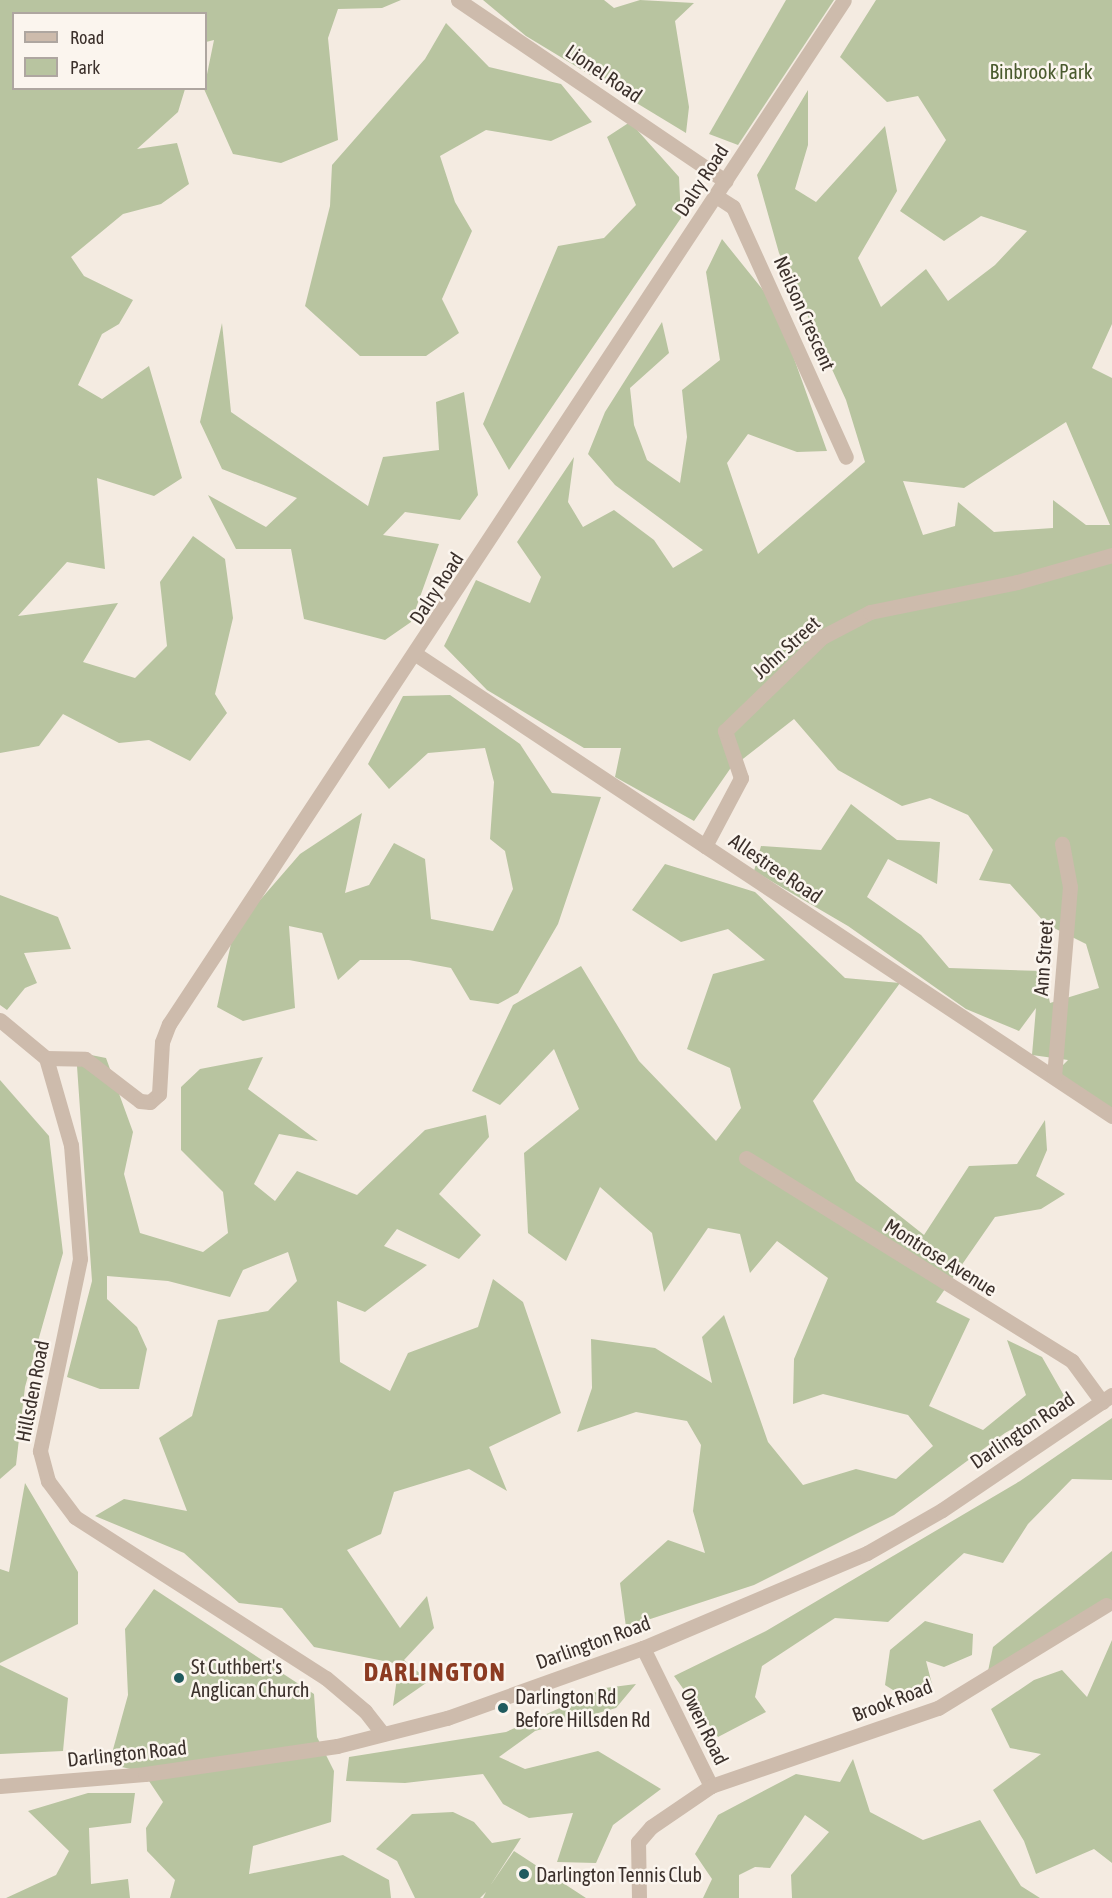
<!DOCTYPE html>
<style>
body{margin:0}
#map{position:relative;width:1112px;height:1898px;overflow:hidden;background:#f4ebe1;font-family:"Asap Condensed",sans-serif}
div>[style]{position:absolute}
[style*='--x']{left:calc(var(--x)*1px);top:calc(var(--y)*1px);width:calc(var(--w)*1px);rotate:calc(var(--a)*1deg)}
.green>*{inset:0;background:#b8c4a0}
.minor>*{height:15px;margin:-7.5px;padding:0 7.5px;transform-origin:7.5px;border-radius:7.5px;background:#cdbbac}
.tertiary>*{height:15px;margin:-7.5px;padding:0 7.5px;transform-origin:7.5px;border-radius:7.5px;background:#cdbbac}
.dots>*{width:16px;height:16px;translate:-50% -50%;box-sizing:border-box;border:3px solid #fbf5ee;border-radius:50%}
span{translate:-50% -50%;white-space:nowrap;text-align:center;line-height:1.15;-webkit-text-stroke:5px #fbf5ee;paint-order:stroke}
.park-label{font-size:20px;color:#4a5a2e}
.street-label{font-size:20px;color:#3b302b}
.poi-label{font-size:20px;color:#3b302b}
.left{translate:0 -50%;text-align:left}
.district-label{font-size:26px;color:#8c3b22;font-weight:700;letter-spacing:1.5px}
.legend{position:absolute;left:12px;top:12px;width:195px;height:78px;box-sizing:border-box;background:#fbf5ee;border:2px solid #aea6a0;margin:0;padding:8px 10px;list-style:none;font-size:18px;color:#3b302b}
.legend li{display:flex;align-items:center;gap:12px;height:30px}
.legend b{width:30px;border:2px solid #aea6a0}
</style>
<div id="map">
<div class="green">
<i style="clip-path:polygon(0 0,401px 0,382px 8px,338px 9px,328px 38px,338px 140px,281px 163px,233px 154px,204px 89px,214px 40px,206px 42px,206px 14px,14px 14px,14px 88px,185px 89px,178px 112px,137px 149px,177px 143px,189px 184px,161px 204px,123px 214px,71px 257px,84px 276px,133px 300px,119px 324px,102px 334px,78px 385px,102px 399px,149px 366px,182px 478px,154px 496px,97px 478px,105px 569px,67px 562px,18px 616px,118px 603px,83px 662px,135px 678px,167px 646px,160px 582px,193px 536px,225px 559px,233px 618px,215px 694px,227px 713px,190px 761px,149px 740px,119px 743px,63px 714px,39px 746px,0 753px)"></i>
<i style="clip-path:polygon(483px 0,604px 0,614px 8px,640px 0,694px 3px,675px 21px,689px 107px,686px 133px,526px 36px)"></i>
<i style="clip-path:polygon(786px 0,834px 0,738px 145px,709px 134px)"></i>
<i style="clip-path:polygon(evenodd,876px 0,1112px 0,1112px 324px,1092px 368px,1112px 378px,1112px 1112px,1055px 1073px,1068px 1060px,1032px 1055px,1036px 1008px,1019px 1031px,966px 1009px,848px 926px,754px 871px,761px 846px,821px 850px,851px 804px,897px 840px,940px 842px,937px 884px,888px 859px,867px 897px,921px 935px,949px 968px,1043px 971px,1050px 1003px,1099px 988px,1086px 944px,1046px 924px,1010px 884px,979px 880px,993px 850px,968px 815px,930px 798px,902px 806px,838px 770px,794px 719px,730px 769px,694px 821px,615px 777px,621px 748px,584px 748px,487px 690px,444px 646px,476px 580px,530px 603px,541px 577px,517px 542px,574px 457px,568px 502px,583px 527px,614px 510px,654px 540px,673px 568px,703px 550px,615px 485px,588px 454px,605px 412px,662px 322px,669px 353px,630px 388px,634px 425px,647px 460px,680px 483px,687px 437px,682px 390px,720px 360px,706px 272px,722px 239px,775px 305px,827px 451px,797px 452px,748px 434px,727px 463px,758px 554px,865px 462px,846px 400px,779px 253px,757px 175px,808px 90px,808px 145px,795px 189px,816px 202px,885px 126px,897px 191px,858px 258px,881px 307px,926px 269px,948px 301px,995px 265px,1027px 231px,981px 216px,944px 241px,900px 211px,946px 140px,918px 96px,887px 102px,840px 57px,876px 0,1066px 422px,1110px 525px,1086px 525px,1053px 500px,1053px 528px,994px 532px,958px 502px,955px 526px,923px 535px,903px 481px,964px 488px,1066px 422px)"></i>
<i style="clip-path:polygon(446px 23px,489px 67px,561px 84px,592px 122px,551px 141px,486px 130px,440px 156px,455px 202px,472px 231px,442px 299px,459px 333px,426px 356px,360px 356px,305px 306px,330px 206px,332px 165px,425px 59px)"></i>
<i style="clip-path:polygon(630px 122px,679px 177px,681px 218px,509px 470px,483px 424px,558px 246px,604px 238px,636px 205px,607px 137px)"></i>
<i style="clip-path:polygon(222px 323px,231px 412px,368px 506px,383px 457px,439px 450px,436px 402px,464px 392px,478px 495px,460px 520px,405px 512px,383px 535px,439px 544px,411px 622px,385px 640px,304px 619px,291px 549px,236px 549px,208px 495px,266px 527px,297px 498px,222px 469px,200px 422px)"></i>
<i style="clip-path:polygon(450px 695px,520px 744px,552px 793px,601px 797px,558px 924px,518px 993px,498px 1004px,470px 1000px,451px 968px,409px 960px,360px 960px,338px 980px,322px 933px,289px 926px,295px 1008px,243px 1021px,217px 1007px,234px 930px,300px 854px,362px 813px,345px 893px,369px 885px,394px 843px,425px 859px,431px 919px,493px 931px,513px 889px,505px 851px,490px 839px,494px 782px,485px 748px,428px 753px,389px 789px,368px 764px,403px 696px)"></i>
<i style="clip-path:polygon(665px 864px,755px 892px,845px 978px,900px 983px,813px 1101px,856px 1181px,924px 1235px,969px 1166px,1017px 1164px,1045px 1120px,1047px 1150px,1036px 1176px,1065px 1194px,1041px 1209px,995px 1217px,936px 1302px,970px 1319px,929px 1406px,983px 1430px,1026px 1395px,1007px 1340px,1042px 1357px,1066px 1399px,1005px 1433px,894px 1515px,754px 1585px,626px 1627px,620px 1583px,668px 1540px,705px 1553px,693px 1511px,701px 1445px,687px 1421px,636px 1412px,577px 1432px,592px 1388px,591px 1339px,655px 1348px,712px 1383px,702px 1337px,724px 1315px,768px 1442px,803px 1485px,856px 1469px,896px 1479px,933px 1446px,908px 1415px,823px 1394px,793px 1404px,794px 1359px,828px 1278px,777px 1241px,750px 1273px,740px 1234px,708px 1228px,664px 1292px,652px 1233px,600px 1187px,566px 1261px,528px 1233px,524px 1153px,579px 1109px,554px 1049px,500px 1105px,472px 1091px,513px 1005px,581px 966px,639px 1061px,716px 1141px,741px 1108px,730px 1068px,687px 1049px,713px 974px,765px 960px,728px 929px,681px 942px,632px 910px)"></i>
<i style="clip-path:polygon(0 895px,58px 917px,71px 949px,24px 953px,37px 983px,25px 988px,7px 1010px,0 1005px)"></i>
<i style="clip-path:polygon(76px 1052px,106px 1058px,133px 1132px,124px 1174px,140px 1233px,203px 1252px,228px 1233px,223px 1192px,181px 1150px,181px 1087px,200px 1069px,263px 1057px,248px 1089px,318px 1141px,279px 1134px,254px 1184px,275px 1201px,297px 1171px,357px 1195px,425px 1130px,486px 1115px,489px 1137px,439px 1194px,481px 1235px,459px 1259px,397px 1229px,384px 1246px,427px 1265px,365px 1312px,337px 1301px,340px 1362px,390px 1391px,408px 1353px,478px 1327px,493px 1279px,523px 1302px,561px 1413px,489px 1447px,507px 1491px,469px 1469px,394px 1492px,381px 1534px,347px 1550px,400px 1628px,427px 1596px,434px 1628px,404px 1660px,429px 1681px,393px 1706px,399px 1664px,314px 1647px,282px 1608px,239px 1603px,184px 1553px,95px 1516px,124px 1499px,187px 1511px,159px 1438px,192px 1416px,218px 1320px,268px 1311px,297px 1281px,288px 1252px,243px 1270px,230px 1297px,168px 1281px,107px 1276px,107px 1299px,137px 1327px,147px 1349px,139px 1389px,100px 1389px,67px 1377px,92px 1281px)"></i>
<i style="clip-path:polygon(0 1080px,49px 1136px,63px 1253px,25px 1387px,16px 1465px,0 1479px)"></i>
<i style="clip-path:polygon(1112px 1418px,1112px 1480px,1072px 1479px,1028px 1524px,1003px 1563px,964px 1553px,888px 1622px,835px 1618px,762px 1666px,755px 1697px,766px 1712px,718px 1737px,674px 1676px,766px 1631px,1020px 1481px)"></i>
<i style="clip-path:polygon(25px 1483px,78px 1572px,78px 1624px,0 1663px,0 1569px,9px 1572px)"></i>
<i style="clip-path:polygon(1112px 1551px,1112px 1608px,987px 1676px,993px 1647px)"></i>
<i style="clip-path:polygon(154px 1589px,314px 1694px,317px 1737px,334px 1771px,331px 1822px,253px 1846px,249px 1874px,343px 1855px,389px 1880px,391px 1898px,170px 1898px,175px 1880px,147px 1851px,146px 1828px,163px 1802px,143px 1772px,109px 1764px,128px 1695px,125px 1629px)"></i>
<i style="clip-path:polygon(925px 1621px,973px 1634px,972px 1655px,944px 1667px,926px 1661px,933px 1688px,912px 1702px,885px 1685px,890px 1650px)"></i>
<i style="clip-path:polygon(1112px 1640px,1112px 1863px,1094px 1849px,1036px 1874px,1024px 1841px,993px 1790px,1041px 1754px,1010px 1748px,991px 1709px,1034px 1680px,1062px 1670px,1087px 1697px)"></i>
<i style="clip-path:polygon(0 1665px,68px 1698px,63px 1751px,0 1754px)"></i>
<i style="clip-path:polygon(636px 1684px,616px 1708px,535px 1731px,499px 1757px,525px 1769px,598px 1751px,661px 1789px,613px 1825px,596px 1863px,557px 1862px,573px 1813px,529px 1818px,503px 1804px,483px 1774px,405px 1783px,346px 1781px,349px 1757px,506px 1732px,605px 1688px)"></i>
<i style="clip-path:polygon(853px 1759px,870px 1812px,923px 1840px,980px 1820px,1021px 1886px,1040px 1898px,792px 1898px,791px 1875px,829px 1832px,805px 1815px,770px 1868px,755px 1867px,739px 1875px,739px 1898px,703px 1898px,712px 1879px,695px 1854px,718px 1815px,796px 1774px,840px 1782px)"></i>
<i style="clip-path:polygon(88px 1793px,135px 1793px,131px 1823px,89px 1828px,91px 1884px,128px 1879px,130px 1898px,6px 1898px,56px 1875px,69px 1851px,28px 1811px)"></i>
<i style="clip-path:polygon(453px 1812px,474px 1822px,492px 1843px,521px 1838px,490px 1886px,514px 1851px,586px 1898px,483px 1898px,486px 1892px,480px 1898px,415px 1898px,397px 1861px,376px 1849px,412px 1814px)"></i>
</div>
<div class="minor">
<i style="--x:458;--y:0;--w:323;--a:34.1"></i>
<i style="--x:716;--y:196;--w:20;--a:33"></i>
<i style="--x:733;--y:207;--w:274;--a:65.7"></i>
<i style="--x:417;--y:655;--w:834;--a:33.56"></i>
<i style="--x:705;--y:846;--w:77;--a:-62.1"></i>
<i style="--x:741;--y:778;--w:50;--a:-108.8"></i>
<i style="--x:725;--y:731;--w:135;--a:-44.1"></i>
<i style="--x:822;--y:637;--w:54;--a:-27.5"></i>
<i style="--x:870;--y:612;--w:150;--a:-11.5"></i>
<i style="--x:1017;--y:582;--w:99;--a:-15.9"></i>
<i style="--x:0;--y:1020;--w:60;--a:39.6"></i>
<i style="--x:46;--y:1058;--w:91;--a:74"></i>
<i style="--x:71;--y:1145;--w:114;--a:85.5"></i>
<i style="--x:80;--y:1259;--w:196;--a:101.8"></i>
<i style="--x:40;--y:1451;--w:31;--a:75"></i>
<i style="--x:48;--y:1481;--w:45;--a:53.1"></i>
<i style="--x:75;--y:1517;--w:298;--a:32.7"></i>
<i style="--x:326;--y:1678;--w:51;--a:40.2"></i>
<i style="--x:365;--y:1711;--w:29;--a:52"></i>
<i style="--x:46;--y:1058;--w:39;--a:1"></i>
<i style="--x:85;--y:1059;--w:69;--a:37.4"></i>
<i style="--x:140;--y:1101;--w:10;--a:6"></i>
<i style="--x:150;--y:1102;--w:12;--a:-42"></i>
<i style="--x:159;--y:1094;--w:52;--a:-86.7"></i>
<i style="--x:162;--y:1042;--w:19;--a:-69"></i>
<i style="--x:169;--y:1024;--w:1226;--a:-56.61"></i>
<i style="--x:1054;--y:1077;--w:191;--a:-85.2"></i>
<i style="--x:1070;--y:887;--w:44;--a:-100.5"></i>
<i style="--x:746;--y:1158;--w:384;--a:31.9"></i>
<i style="--x:1072;--y:1361;--w:51;--a:53.8"></i>
<i style="--x:643;--y:1648;--w:154;--a:63.8"></i>
<i style="--x:639;--y:1898;--w:56;--a:-91"></i>
<i style="--x:638;--y:1842;--w:20;--a:-49"></i>
<i style="--x:651;--y:1827;--w:73;--a:-34.3"></i>
<i style="--x:711;--y:1786;--w:240;--a:-19"></i>
<i style="--x:938;--y:1708;--w:197;--a:-31.5"></i>
</div>
<div class="tertiary">
<i style="--x:0;--y:1786;--w:145;--a:-4.7"></i>
<i style="--x:145;--y:1774;--w:194;--a:-8.3"></i>
<i style="--x:337;--y:1746;--w:114;--a:-14.3"></i>
<i style="--x:447;--y:1718;--w:208;--a:-19.7"></i>
<i style="--x:643;--y:1648;--w:243;--a:-23"></i>
<i style="--x:867;--y:1553;--w:86;--a:-29.8"></i>
<i style="--x:942;--y:1510;--w:205;--a:-34.1"></i>
</div>
<div class="dots">
<i style="left:179px;top:1678px;background:#1f5a5e"></i>
<i style="left:503px;top:1708px;background:#1f5a5e"></i>
<i style="left:524px;top:1874px;background:#1f5a5e"></i>
</div>
<div class="park-label">
<span style="left:1041px;top:71px">Binbrook Park</span>
</div>
<div class="street-label">
<span style="left:604px;top:73px;rotate:34deg">Lionel Road</span>
<span style="left:701px;top:180px;rotate:-57deg">Dalry Road</span>
<span style="left:805px;top:313px;rotate:66deg">Neilson Crescent</span>
<span style="left:436px;top:588px;rotate:-57deg">Dalry Road</span>
<span style="left:786px;top:647px;rotate:-42deg">John Street</span>
<span style="left:776px;top:868px;rotate:34deg">Allestree Road</span>
<span style="left:1043px;top:958px;rotate:-86deg">Ann Street</span>
<span style="left:941px;top:1257px;rotate:32deg">Montrose Avenue</span>
<span style="left:32px;top:1391px;rotate:-79deg">Hillsden Road</span>
<span style="left:1022px;top:1430px;rotate:-34deg">Darlington Road</span>
<span style="left:593px;top:1642px;rotate:-20deg">Darlington Road</span>
<span style="left:892px;top:1700px;rotate:-21deg">Brook Road</span>
<span style="left:705px;top:1726px;rotate:64deg">Owen Road</span>
<span style="left:127px;top:1753px;rotate:-6deg">Darlington Road</span>
</div>
<div class="poi-label">
<span class="left" style="left:191px;top:1678px">St Cuthbert's<br>Anglican Church</span>
<span class="left" style="left:515px;top:1708px">Darlington Rd<br>Before Hillsden Rd</span>
<span class="left" style="left:536px;top:1874px">Darlington Tennis Club</span>
</div>
<div class="district-label">
<span style="left:435px;top:1673px">DARLINGTON</span>
</div>
<ul class="legend">
<li><b style="height:8px;background:#cdbbac"></b>Road</li>
<li><b style="height:16px;background:#b8c4a0"></b>Park</li>
</ul>
</div>
